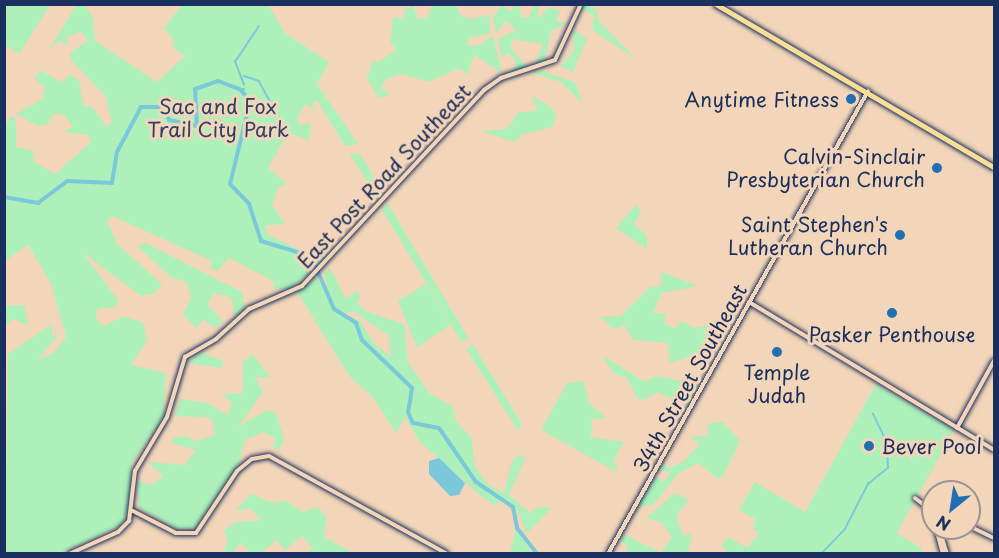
<!DOCTYPE html>
<style>
body{margin:0}
#map{position:relative;width:999px;height:558px;overflow:hidden;background:#f3d6b9;font-family:"Playpen Sans",sans-serif}
div>[style]{position:absolute}
[style*='--x']{left:calc(var(--x)*1px);top:calc(var(--y)*1px);width:calc(var(--w)*1px);rotate:calc(var(--a)*1deg)}
.green>*{inset:0;background:#adf0ba;transform-origin:0 0}
.water>*{inset:0;background:#7bc8da}
.stream>*{height:1.5px;margin:-0.75px;padding:0 0.75px;transform-origin:0.75px;border-radius:0.75px;background:#7bc8da}
.river>*{height:4px;margin:-2px;padding:0 2px;transform-origin:2px;border-radius:2px;background:#7bc8da}
.roads{filter:drop-shadow(0 0 2px #1b2f5e) drop-shadow(0 0 2px #1b2f5e)}
.secondary>*{height:4px;margin:-2px;padding:0 2px;transform-origin:2px;border-radius:2px;background:#f3d6b9}
.primary>*{height:4.5px;margin:-2.25px;padding:0 2.25px;transform-origin:2.25px;border-radius:2.25px;background:#fbdf96}
.dots>*{width:16px;height:16px;translate:-50% -50%;box-sizing:border-box;border:3px solid #f3d6b9;border-radius:50%}
span{translate:-50% -50%;white-space:nowrap;text-align:center;line-height:1.15;-webkit-text-stroke:6px #f3d6b9;paint-order:stroke}
.poi-label{font-size:20px;color:#1b2f5e}
.right{translate:-100% -50%;text-align:right}
.left{translate:0 -50%;text-align:left}
.park-label{font-size:20px;color:#2a4267}
.street-label{font-size:20px;color:#1b2f5e}
.frame{position:absolute;inset:0;border:6px solid #1b2f5e;pointer-events:none}
.north{position:absolute;left:921px;top:480px;width:60px;height:60px;box-sizing:border-box;background:#f3d6b9;border:2px solid #9d9395;border-radius:50%;rotate:210deg;font-size:16px;font-weight:700;line-height:24px;text-align:center;color:#1b2f5e}
.north::after{content:'';display:block;margin:auto;width:21px;height:27px;background:#1f6fb2;clip-path:polygon(50% 0,100% 100%,50% 72%,0 100%)}
</style>
<div id="map">
<div class="green">
<i style="clip-path:polygon(519px 4px,521px 17px,529px 18px,534px 5px,539px 5px,538px 19px,549px 7px,560px 11px,556px 21px,567px 24px,551px 31px,544px 63px,534px 68px,543px 44px,512px 39px,511px 48px,528px 68px,508px 72px,516px 66px,514px 58px,509px 53px,502px 58px,498px 39px,516px 30px,506px 21px,496px 33px,493px 17px,502px 5px,509px 11px)"></i>
<i style="clip-path:polygon(584px 4px,596px 9px,599px 21px,637px 60px,592px 30px,594px 16px,581px 9px)"></i>
<i style="clip-path:polygon(4px 5px,50px 5px,19px 54px,5px 45px)"></i>
<i style="clip-path:polygon(76px 5px,85px 5px,93px 18px,95px 41px,157px 82px,185px 56px,172px 47px,175px 42px,164px 28px,182px 5px,268px 5px,286px 34px,329px 62px,317px 84px,358px 144px,345px 146px,317px 100px,312px 103px,316px 110px,305px 104px,298px 117px,298px 125px,311px 123px,309px 140px,288px 133px,268px 168px,287px 184px,278px 187px,272px 205px,285px 224px,265px 225px,267px 234px,319px 260px,334px 251px,289px 290px,273px 288px,275px 282px,229px 258px,217px 271px,210px 268px,212px 261px,112px 216px,107px 221px,117px 244px,162px 284px,155px 293px,141px 296px,82px 252px,118px 300px,115px 307px,97px 309px,96px 319px,104px 326px,124px 316px,143px 323px,147px 340px,131px 365px,166px 373px,164px 417px,132px 463px,129px 506px,122px 525px,61px 553px,5px 553px,8px 354px,52px 324px,52px 335px,58px 335px,38px 360px,53px 353px,66px 337px,51px 283px,28px 245px,5px 261px,4px 127px,11px 116px,16px 119px,16px 147px,33px 151px,34px 162px,55px 174px,91px 142px,87px 135px,63px 132px,73px 127px,63px 114px,53px 114px,48px 124px,39px 126px,16px 114px,43px 98px,45px 88px,35px 79px,40px 70px,61px 82px,70px 75px,79px 80px,83px 105px,93px 108px,107px 127px,112px 122px,105px 96px,71px 60px,70px 53px,88px 40px,81px 32px,67px 37px,68px 46px,59px 41px,49px 50px)"></i>
<i style="clip-path:polygon(413px 5px,418px 19px,428px 17px,432px 5px,456px 5px,461px 16px,472px 19px,489px 15px,491px 33px,469px 38px,467px 45px,479px 46px,493px 35px,502px 73px,474px 55px,468px 75px,459px 68px,429px 82px,401px 74px,388px 78px,380px 87px,390px 94px,379px 98px,367px 79px,373px 60px,379px 62px,396px 49px,390px 42px,393px 17px,405px 19px,404px 10px)"></i>
<i style="clip-path:polygon(573px 29px,587px 39px,573px 72px,586px 79px,560px 66px,574px 51px)"></i>
<i style="clip-path:polygon(541px 71px,575px 82px,583px 104px,561px 82px,529px 72px)"></i>
<i style="clip-path:polygon(532px 96px,551px 107px,556px 115px,552px 127px,521px 135px,515px 142px,481px 131px,506px 129px,519px 112px,537px 111px)"></i>
<i style="clip-path:polygon(349px 153px,361px 155px,383px 193px,380px 202px)"></i>
<i style="left:388px;top:204px;width:156px;height:8px;rotate:59deg"></i>
<i style="clip-path:polygon(636px 205px,641px 212px,634px 224px,647px 236px,647px 249px,616px 228px)"></i>
<i style="clip-path:polygon(146px 243px,242px 292px,245px 308px,235px 317px,231px 297px,213px 293px,208px 305px,223px 321px,216px 328px,203px 320px,196px 328px,183px 315px,191px 298px,187px 282px,172px 278px,137px 246px)"></i>
<i style="clip-path:polygon(evenodd,330px 268px,346px 299px,357px 291px,361px 298px,356px 301px,365px 311px,404px 324px,408px 362px,429px 393px,453px 407px,456px 421px,472px 439px,474px 465px,488px 485px,504px 493px,512px 461px,521px 454px,525px 458px,509px 495px,530px 513px,538px 507px,552px 508px,527px 533px,516px 507px,501px 497px,496px 506px,481px 496px,420px 442px,405px 417px,396px 433px,372px 396px,350px 377px,297px 292px,317px 277px,331px 301px,324px 273px,330px 268px,355px 312px,389px 336px,391px 356px,375px 345px,359px 319px,358px 320px,342px 313px,355px 312px)"></i>
<i style="clip-path:polygon(662px 272px,698px 286px,662px 293px,653px 312px,665px 314px,665px 324px,674px 328px,682px 321px,694px 328px,716px 324px,703px 332px,715px 340px,724px 336px,719px 344px,704px 343px,700px 353px,670px 363px,668px 343px,633px 340px,624px 325px,614px 329px,600px 317px,621px 316px,651px 286px,660px 287px)"></i>
<i style="clip-path:polygon(426px 284px,451px 325px,417px 347px,398px 301px)"></i>
<i style="clip-path:polygon(24px 305px,28px 326px,13px 319px,5px 326px,5px 306px)"></i>
<i style="clip-path:polygon(472px 343px,522px 424px,518px 431px,467px 350px)"></i>
<i style="clip-path:polygon(201px 352px,223px 361px,222px 368px,187px 363px)"></i>
<i style="clip-path:polygon(253px 355px,271px 378px,255px 377px,263px 392px,238px 427px,267px 410px,276px 413px,284px 439px,279px 452px,273px 446px,276px 439px,263px 432px,244px 441px,240px 462px,194px 529px,175px 528px,139px 508px,137px 481px,151px 485px,163px 477px,148px 462px,184px 465px,196px 450px,171px 443px,173px 438px,186px 436px,195px 441px,215px 435px,213px 421px,206px 417px,175px 416px,180px 399px,207px 403px,227px 415px,232px 403px,222px 394px,243px 393px,243px 361px)"></i>
<i style="clip-path:polygon(602px 355px,645px 382px,656px 376px,699px 384px,688px 406px,657px 392px,644px 400px,637px 398px,627px 378px,613px 373px)"></i>
<i style="clip-path:polygon(583px 381px,589px 403px,607px 418px,592px 419px,591px 437px,624px 442px,614px 460px,618px 473px,541px 430px,567px 383px)"></i>
<i style="clip-path:polygon(876px 384px,954px 430px,897px 533px,922px 549px,920px 553px,727px 554px,722px 545px,727px 537px,748px 548px,759px 533px,753px 529px,755px 519px,739px 510px,755px 482px,805px 512px)"></i>
<i style="clip-path:polygon(723px 422px,740px 441px,723px 476px,718px 479px,698px 463px,678px 474px,654px 504px,637px 508px,655px 476px,663px 482px,670px 473px,659px 469px,662px 464px,670px 468px,684px 461px,699px 445px,691px 436px,707px 436px,709px 423px)"></i>
<i style="clip-path:polygon(675px 493px,689px 500px,676px 516px,683px 535px,692px 534px,688px 553px,625px 553px,628px 548px,620px 539px,625px 535px,661px 553px,672px 537px,661px 522px,646px 518px)"></i>
<i style="clip-path:polygon(251px 494px,273px 503px,284px 500px,303px 512px,317px 507px,326px 516px,324px 537px,353px 553px,306px 553px,313px 548px,302px 536px,285px 550px,276px 540px,262px 553px,251px 553px,241px 543px,232px 553px,224px 550px,228px 539px,223px 531px,236px 522px,262px 520px,250px 509px,236px 510px)"></i>
<i style="clip-path:polygon(517px 523px,528px 548px,533px 553px,510px 553px)"></i>
</div>
<div class="water">
<i style="clip-path:polygon(439px 458px,465px 483px,459px 495px,450px 496px,429px 474px,429px 461px)"></i>
</div>
<div class="stream">
<i style="--x:244;--y:76;--w:16;--a:18"></i>
<i style="--x:259;--y:81;--w:38;--a:61"></i>
<i style="--x:244;--y:85;--w:25;--a:-111"></i>
<i style="--x:235;--y:62;--w:43;--a:-56.3"></i>
<i style="--x:242;--y:90;--w:2;--a:-27"></i>
<i style="--x:821;--y:554;--w:35;--a:-46"></i>
<i style="--x:845;--y:529;--w:51;--a:-62.9"></i>
<i style="--x:868;--y:484;--w:26;--a:-39"></i>
<i style="--x:888;--y:468;--w:25;--a:-92"></i>
<i style="--x:887;--y:443;--w:32;--a:-116"></i>
</div>
<div class="river">
<i style="--x:4;--y:197;--w:35;--a:10"></i>
<i style="--x:38;--y:203;--w:36;--a:-37"></i>
<i style="--x:67;--y:181;--w:45;--a:2.5"></i>
<i style="--x:112;--y:183;--w:31;--a:-81"></i>
<i style="--x:117;--y:152;--w:51;--a:-61.9"></i>
<i style="--x:141;--y:107;--w:24;--a:0"></i>
<i style="--x:165;--y:107;--w:14;--a:73"></i>
<i style="--x:169;--y:120;--w:29;--a:12"></i>
<i style="--x:197;--y:126;--w:37;--a:-93"></i>
<i style="--x:195;--y:89;--w:24;--a:-19"></i>
<i style="--x:218;--y:81;--w:25;--a:21"></i>
<i style="--x:241;--y:90;--w:15;--a:53"></i>
<i style="--x:250;--y:102;--w:84;--a:103.7"></i>
<i style="--x:230;--y:184;--w:28;--a:46"></i>
<i style="--x:249;--y:204;--w:39;--a:72"></i>
<i style="--x:261;--y:241;--w:38;--a:17"></i>
<i style="--x:297;--y:252;--w:24;--a:38"></i>
<i style="--x:316;--y:267;--w:46;--a:66.8"></i>
<i style="--x:334;--y:309;--w:26;--a:32"></i>
<i style="--x:356;--y:323;--w:18;--a:71"></i>
<i style="--x:362;--y:340;--w:69;--a:43.8"></i>
<i style="--x:412;--y:388;--w:24;--a:99"></i>
<i style="--x:408;--y:412;--w:12;--a:66"></i>
<i style="--x:413;--y:423;--w:26;--a:11"></i>
<i style="--x:439;--y:428;--w:65;--a:55.6"></i>
<i style="--x:476;--y:482;--w:45;--a:34"></i>
<i style="--x:513;--y:507;--w:21;--a:79"></i>
<i style="--x:517;--y:528;--w:33;--a:52"></i>
</div>
<div class="roads">
<div class="secondary">
<i style="--x:749;--y:302;--w:286;--a:31.1"></i>
<i style="--x:957;--y:428;--w:77;--a:-61.1"></i>
<i style="--x:915;--y:498;--w:23;--a:38"></i>
<i style="--x:133;--y:511;--w:48;--a:27.1"></i>
<i style="--x:176;--y:533;--w:20;--a:0"></i>
<i style="--x:196;--y:533;--w:74;--a:-56.5"></i>
<i style="--x:237;--y:471;--w:19;--a:-39"></i>
<i style="--x:252;--y:459;--w:17;--a:-10"></i>
<i style="--x:269;--y:456;--w:203;--a:28.8"></i>
<i style="--x:969;--y:526;--w:28;--a:26"></i>
<i style="--x:936;--y:528;--w:27;--a:75"></i>
<i style="--x:939;--y:528;--w:27;--a:73"></i>
<i style="--x:69;--y:554;--w:54;--a:-24.2"></i>
<i style="--x:118;--y:532;--w:16;--a:-45"></i>
<i style="--x:129;--y:521;--w:50;--a:-83.2"></i>
<i style="--x:135;--y:471;--w:63;--a:-59.3"></i>
<i style="--x:167;--y:417;--w:63;--a:-73.3"></i>
<i style="--x:185;--y:357;--w:36;--a:-30"></i>
<i style="--x:216;--y:339;--w:45;--a:-42.3"></i>
<i style="--x:249;--y:309;--w:58;--a:-23.5"></i>
<i style="--x:302;--y:286;--w:267;--a:-47.1"></i>
<i style="--x:484;--y:90;--w:21;--a:-35"></i>
<i style="--x:501;--y:78;--w:57;--a:-18.4"></i>
<i style="--x:555;--y:60;--w:62;--a:-65.1"></i>
<i style="--x:608;--y:554;--w:531;--a:-60.68"></i>
</div>
<div class="primary">
<i style="--x:716;--y:4;--w:322;--a:30.4"></i>
</div>
</div>
<div class="dots">
<i style="left:851px;top:99px;background:#1f6fb2"></i>
<i style="left:937px;top:168px;background:#1f6fb2"></i>
<i style="left:900px;top:235px;background:#1f6fb2"></i>
<i style="left:892px;top:313px;background:#1f6fb2"></i>
<i style="left:777px;top:352px;background:#1f6fb2"></i>
<i style="left:869px;top:446px;background:#1f6fb2"></i>
</div>
<div class="poi-label">
<span class="right" style="left:839px;top:99px">Anytime Fitness</span>
<span class="right" style="left:925px;top:168px">Calvin-Sinclair<br>Presbyterian Church</span>
<span class="right" style="left:888px;top:236px">Saint Stephen's<br>Lutheran Church</span>
<span style="left:892px;top:334px">Pasker Penthouse</span>
<span style="left:777px;top:384px">Temple<br>Judah</span>
<span class="left" style="left:881px;top:446px">Bever Pool</span>
</div>
<div class="park-label">
<span style="left:218px;top:118px">Sac and Fox<br>Trail City Park</span>
</div>
<div class="street-label">
<span style="left:384px;top:176px;rotate:-47deg">East Post Road Southeast</span>
<span style="left:690px;top:378px;rotate:-61deg">34th Street Southeast</span>
</div>
<div class="frame"></div>
<div class="north">N</div>
</div>
